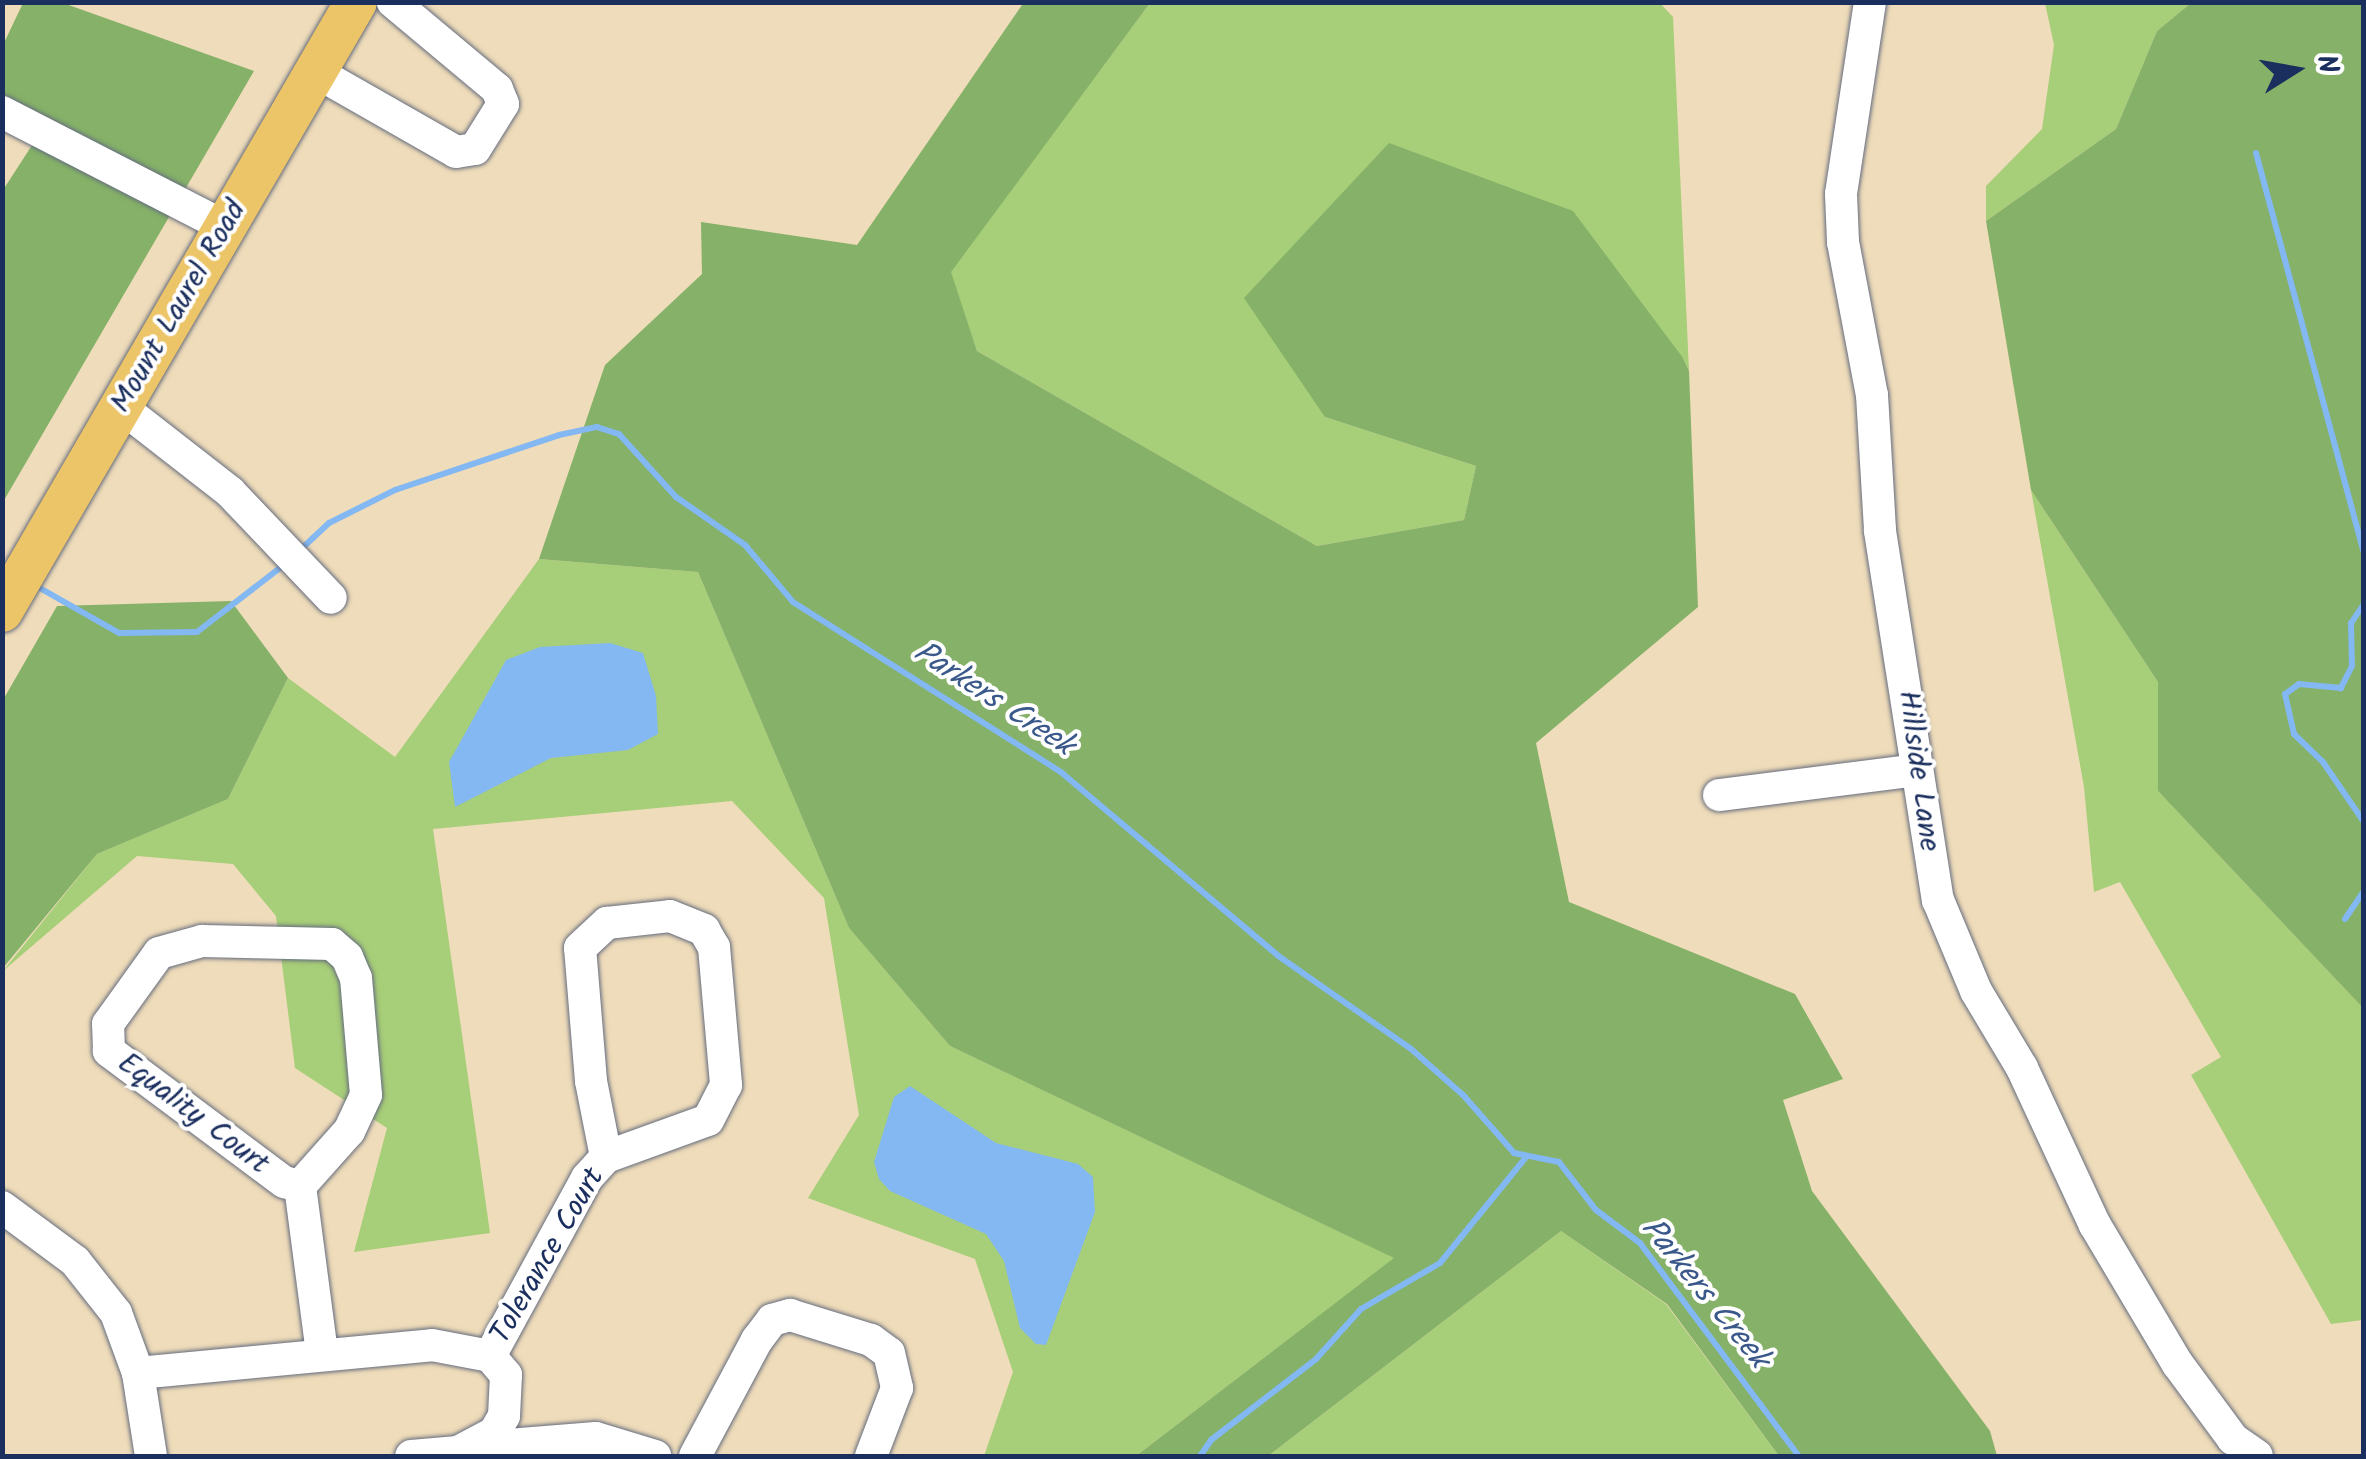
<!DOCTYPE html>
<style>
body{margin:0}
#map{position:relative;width:2366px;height:1459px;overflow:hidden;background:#efdcba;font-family:Kalam,sans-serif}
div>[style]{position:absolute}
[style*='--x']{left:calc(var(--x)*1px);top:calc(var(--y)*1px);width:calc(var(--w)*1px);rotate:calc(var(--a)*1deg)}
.green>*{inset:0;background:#a7ce78}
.forest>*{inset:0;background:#85b168}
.water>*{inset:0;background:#84b8f2}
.stream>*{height:6px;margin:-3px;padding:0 3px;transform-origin:3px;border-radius:3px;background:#84b8f2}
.roads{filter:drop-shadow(0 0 2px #656c7e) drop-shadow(0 0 2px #656c7e)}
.minor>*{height:32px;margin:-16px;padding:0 16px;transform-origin:16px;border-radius:16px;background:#fff}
.major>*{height:42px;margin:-21px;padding:0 21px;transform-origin:21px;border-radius:21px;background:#edc569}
span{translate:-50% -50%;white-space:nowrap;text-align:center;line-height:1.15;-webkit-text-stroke:8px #fff;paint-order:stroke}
.street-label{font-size:30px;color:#1b2f5e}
.water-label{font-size:32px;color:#3a588a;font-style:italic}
.frame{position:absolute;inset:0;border:5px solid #1b2f5e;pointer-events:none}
.north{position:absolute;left:2246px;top:20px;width:100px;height:100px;-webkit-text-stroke:8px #fff;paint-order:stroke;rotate:79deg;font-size:28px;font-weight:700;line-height:40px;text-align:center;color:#1b2f5e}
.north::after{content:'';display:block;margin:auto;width:35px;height:45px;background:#1b2f5e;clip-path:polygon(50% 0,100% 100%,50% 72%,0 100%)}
</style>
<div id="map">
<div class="green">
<i style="clip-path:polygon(1659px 2px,1673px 17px,1689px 371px,1683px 358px,1325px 417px,1476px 466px,1464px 520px,1317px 546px,977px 351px,950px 272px,1150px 3px)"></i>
<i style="clip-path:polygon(2045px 3px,2191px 3px,2157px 31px,2116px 129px,1986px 221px,1986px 186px,2042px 129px,2054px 45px)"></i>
<i style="clip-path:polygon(2031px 490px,2158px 682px,2158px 791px,2363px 1008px,2363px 1320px,2331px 1324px,2191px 1075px,2221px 1057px,2120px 882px,2094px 892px,2084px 787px)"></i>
<i style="clip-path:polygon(539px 559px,698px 572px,849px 928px,950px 1046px,1395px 1258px,1136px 1456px,984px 1456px,1013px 1372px,975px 1259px,808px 1198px,859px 1115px,824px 898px,732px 801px,433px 829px,490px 1233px,354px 1252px,387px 1128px,295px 1068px,276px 916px,233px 864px,137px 856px,3px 971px,97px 854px,228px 799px,288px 678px,395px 757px)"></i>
<i style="clip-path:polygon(1561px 1231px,1666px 1304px,1779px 1456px,1268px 1456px)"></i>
</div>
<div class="forest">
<i style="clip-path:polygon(1024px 2px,1150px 3px,951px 272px,977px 351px,1317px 546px,1464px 520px,1476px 466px,1325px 417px,1244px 298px,1389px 143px,1573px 211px,1683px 358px,1689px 371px,1698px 607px,1536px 743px,1569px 902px,1795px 994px,1843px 1079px,1783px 1100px,1812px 1191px,1990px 1431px,1997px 1456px,1779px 1456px,1667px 1304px,1561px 1231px,1268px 1456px,1136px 1456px,1394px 1258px,950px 1046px,849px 928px,698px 572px,539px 559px,605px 365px,702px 274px,701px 222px,857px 245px)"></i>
<i style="clip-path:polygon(23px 3px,63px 3px,254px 71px,3px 502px,3px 190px,38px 136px,3px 109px,3px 45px)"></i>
<i style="clip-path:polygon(2191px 3px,2363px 3px,2363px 1008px,2158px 791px,2158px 682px,2031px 490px,1986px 221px,2116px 129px,2157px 31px)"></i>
<i style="clip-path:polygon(231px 601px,288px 678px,228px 799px,97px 854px,3px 968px,3px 700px,57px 606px)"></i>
</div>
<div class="water">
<i style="clip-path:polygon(610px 643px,643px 653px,656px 696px,658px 734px,628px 750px,551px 758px,455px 807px,449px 762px,506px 660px,540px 647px)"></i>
<i style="clip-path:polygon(910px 1086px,996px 1143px,1078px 1164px,1093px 1177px,1095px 1212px,1046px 1345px,1036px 1344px,1020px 1328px,1004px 1261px,986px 1234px,890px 1191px,879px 1179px,874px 1162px,894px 1097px)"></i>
</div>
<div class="stream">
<i style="--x:2256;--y:153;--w:413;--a:74.9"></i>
<i style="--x:298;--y:552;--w:42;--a:-43.1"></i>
<i style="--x:329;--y:523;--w:74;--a:-26.6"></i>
<i style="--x:395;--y:490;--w:173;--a:-18.5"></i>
<i style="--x:559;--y:435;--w:39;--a:-12"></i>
<i style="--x:597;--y:427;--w:23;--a:18"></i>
<i style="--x:619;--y:434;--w:85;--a:47.9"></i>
<i style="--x:676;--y:497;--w:84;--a:34.8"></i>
<i style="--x:745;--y:545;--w:75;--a:49.9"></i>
<i style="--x:793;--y:602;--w:319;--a:32.4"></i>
<i style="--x:1062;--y:773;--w:282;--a:40.2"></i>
<i style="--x:1277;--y:955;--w:162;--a:35"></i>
<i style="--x:1410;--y:1048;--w:72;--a:41.6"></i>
<i style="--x:1464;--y:1096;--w:76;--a:48.7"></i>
<i style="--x:1514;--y:1153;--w:46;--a:11.3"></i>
<i style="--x:1559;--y:1162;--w:61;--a:52.4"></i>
<i style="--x:1596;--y:1210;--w:55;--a:36.9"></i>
<i style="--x:1640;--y:1243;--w:266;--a:53.3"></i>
<i style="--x:38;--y:587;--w:93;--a:29.6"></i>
<i style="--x:119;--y:633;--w:78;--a:-0.7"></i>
<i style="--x:197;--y:632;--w:111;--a:-37.7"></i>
<i style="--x:2364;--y:604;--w:23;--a:124"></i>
<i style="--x:2351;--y:623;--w:43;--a:88.7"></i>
<i style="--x:2352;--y:666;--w:25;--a:117"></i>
<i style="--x:2341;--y:688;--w:42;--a:-174.6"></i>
<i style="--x:2299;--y:684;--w:17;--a:144"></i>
<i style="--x:2285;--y:694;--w:41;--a:77.3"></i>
<i style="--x:2294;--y:734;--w:40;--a:44"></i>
<i style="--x:2323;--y:762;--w:73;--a:55.7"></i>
<i style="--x:2345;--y:919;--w:34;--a:-56"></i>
<i style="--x:1200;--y:1456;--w:19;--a:-55"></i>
<i style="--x:1211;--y:1440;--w:133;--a:-37.6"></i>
<i style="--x:1316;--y:1359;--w:67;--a:-48"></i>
<i style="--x:1361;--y:1309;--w:91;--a:-30.2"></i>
<i style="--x:1440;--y:1263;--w:138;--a:-50.9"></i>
</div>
<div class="roads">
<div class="minor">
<i style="--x:1870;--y:2;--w:194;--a:98.6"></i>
<i style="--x:1841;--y:194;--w:48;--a:87.6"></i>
<i style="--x:1843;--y:242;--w:156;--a:79.3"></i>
<i style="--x:1872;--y:395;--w:136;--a:86.6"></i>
<i style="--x:1880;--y:531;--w:374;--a:81.1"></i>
<i style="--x:1938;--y:900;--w:99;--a:67.3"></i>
<i style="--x:1976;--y:991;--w:90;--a:59.1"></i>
<i style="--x:2022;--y:1068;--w:173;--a:65.1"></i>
<i style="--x:2095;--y:1225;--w:161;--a:59.3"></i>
<i style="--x:2177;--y:1363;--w:94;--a:53.6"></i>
<i style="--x:2233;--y:1439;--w:29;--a:35"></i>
<i style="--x:316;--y:72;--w:161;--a:29.7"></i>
<i style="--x:456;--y:152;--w:19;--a:-9"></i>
<i style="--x:475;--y:149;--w:53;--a:-58.1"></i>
<i style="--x:503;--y:104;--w:16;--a:-112"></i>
<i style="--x:497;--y:89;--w:136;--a:-140.1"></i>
<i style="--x:2;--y:112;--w:252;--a:27.2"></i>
<i style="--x:121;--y:407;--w:138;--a:37.9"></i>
<i style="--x:230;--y:492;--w:146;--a:46.4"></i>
<i style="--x:1719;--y:795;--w:199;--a:-7.2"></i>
<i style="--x:670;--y:916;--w:37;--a:22"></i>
<i style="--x:704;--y:930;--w:20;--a:60"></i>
<i style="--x:714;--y:947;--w:139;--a:85"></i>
<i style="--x:726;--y:1085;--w:39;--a:117"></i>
<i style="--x:708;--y:1120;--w:109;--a:160.1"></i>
<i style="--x:606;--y:1157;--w:77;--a:-101.2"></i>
<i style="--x:591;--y:1081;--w:133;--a:-94.7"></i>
<i style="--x:580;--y:948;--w:37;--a:-43"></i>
<i style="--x:607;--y:923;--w:63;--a:-6.3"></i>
<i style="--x:300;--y:1186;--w:16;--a:-166"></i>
<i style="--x:284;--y:1182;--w:219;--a:-143.2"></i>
<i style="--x:109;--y:1051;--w:27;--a:-92"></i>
<i style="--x:108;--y:1024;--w:87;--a:-54.3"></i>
<i style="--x:159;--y:953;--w:45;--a:-15.6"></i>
<i style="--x:202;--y:941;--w:130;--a:1.3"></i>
<i style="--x:332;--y:944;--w:20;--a:41"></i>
<i style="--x:347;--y:957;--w:23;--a:67"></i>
<i style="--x:356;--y:978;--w:117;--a:85.1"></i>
<i style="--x:366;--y:1095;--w:40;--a:115"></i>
<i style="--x:349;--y:1131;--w:74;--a:131.7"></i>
<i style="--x:300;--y:1186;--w:168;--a:82.5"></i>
<i style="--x:2;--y:1207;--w:91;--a:36.5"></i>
<i style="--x:75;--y:1261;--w:66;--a:51.7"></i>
<i style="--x:116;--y:1313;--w:64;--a:69.9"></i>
<i style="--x:138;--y:1373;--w:84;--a:81.1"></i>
<i style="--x:490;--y:1356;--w:203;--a:-61.4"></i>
<i style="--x:587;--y:1178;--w:28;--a:-48"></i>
<i style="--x:138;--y:1373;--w:295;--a:-5.4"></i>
<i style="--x:432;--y:1345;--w:59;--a:10.7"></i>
<i style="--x:490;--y:1356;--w:25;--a:50"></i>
<i style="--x:506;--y:1375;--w:41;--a:92.8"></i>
<i style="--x:504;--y:1416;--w:20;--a:120"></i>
<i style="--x:494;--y:1433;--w:41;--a:152.2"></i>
<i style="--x:458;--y:1452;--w:47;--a:175.1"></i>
<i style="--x:471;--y:1448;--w:125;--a:-4.6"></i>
<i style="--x:596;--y:1438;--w:62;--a:17"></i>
<i style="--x:695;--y:1456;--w:132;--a:-61.9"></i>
<i style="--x:757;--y:1340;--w:25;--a:-53"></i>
<i style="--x:772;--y:1320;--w:19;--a:-16"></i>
<i style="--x:790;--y:1315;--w:85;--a:17.2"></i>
<i style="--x:871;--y:1340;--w:22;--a:36"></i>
<i style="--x:889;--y:1353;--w:36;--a:77"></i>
<i style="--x:897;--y:1388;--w:73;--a:110.9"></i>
</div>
<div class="major">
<i style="--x:2;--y:611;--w:704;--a:-59.83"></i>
</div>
</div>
<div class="street-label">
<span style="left:179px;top:307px;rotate:-60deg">Mount Laurel Road</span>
<span style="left:1918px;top:771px;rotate:82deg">Hillside Lane</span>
<span style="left:193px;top:1114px;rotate:37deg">Equality Court</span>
<span style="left:548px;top:1256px;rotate:-60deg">Tolerance Court</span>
</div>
<div class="water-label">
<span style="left:993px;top:700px;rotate:33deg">Parkers Creek</span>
<span style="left:1704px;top:1294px;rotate:51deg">Parkers Creek</span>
</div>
<div class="frame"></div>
<div class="north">N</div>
</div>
